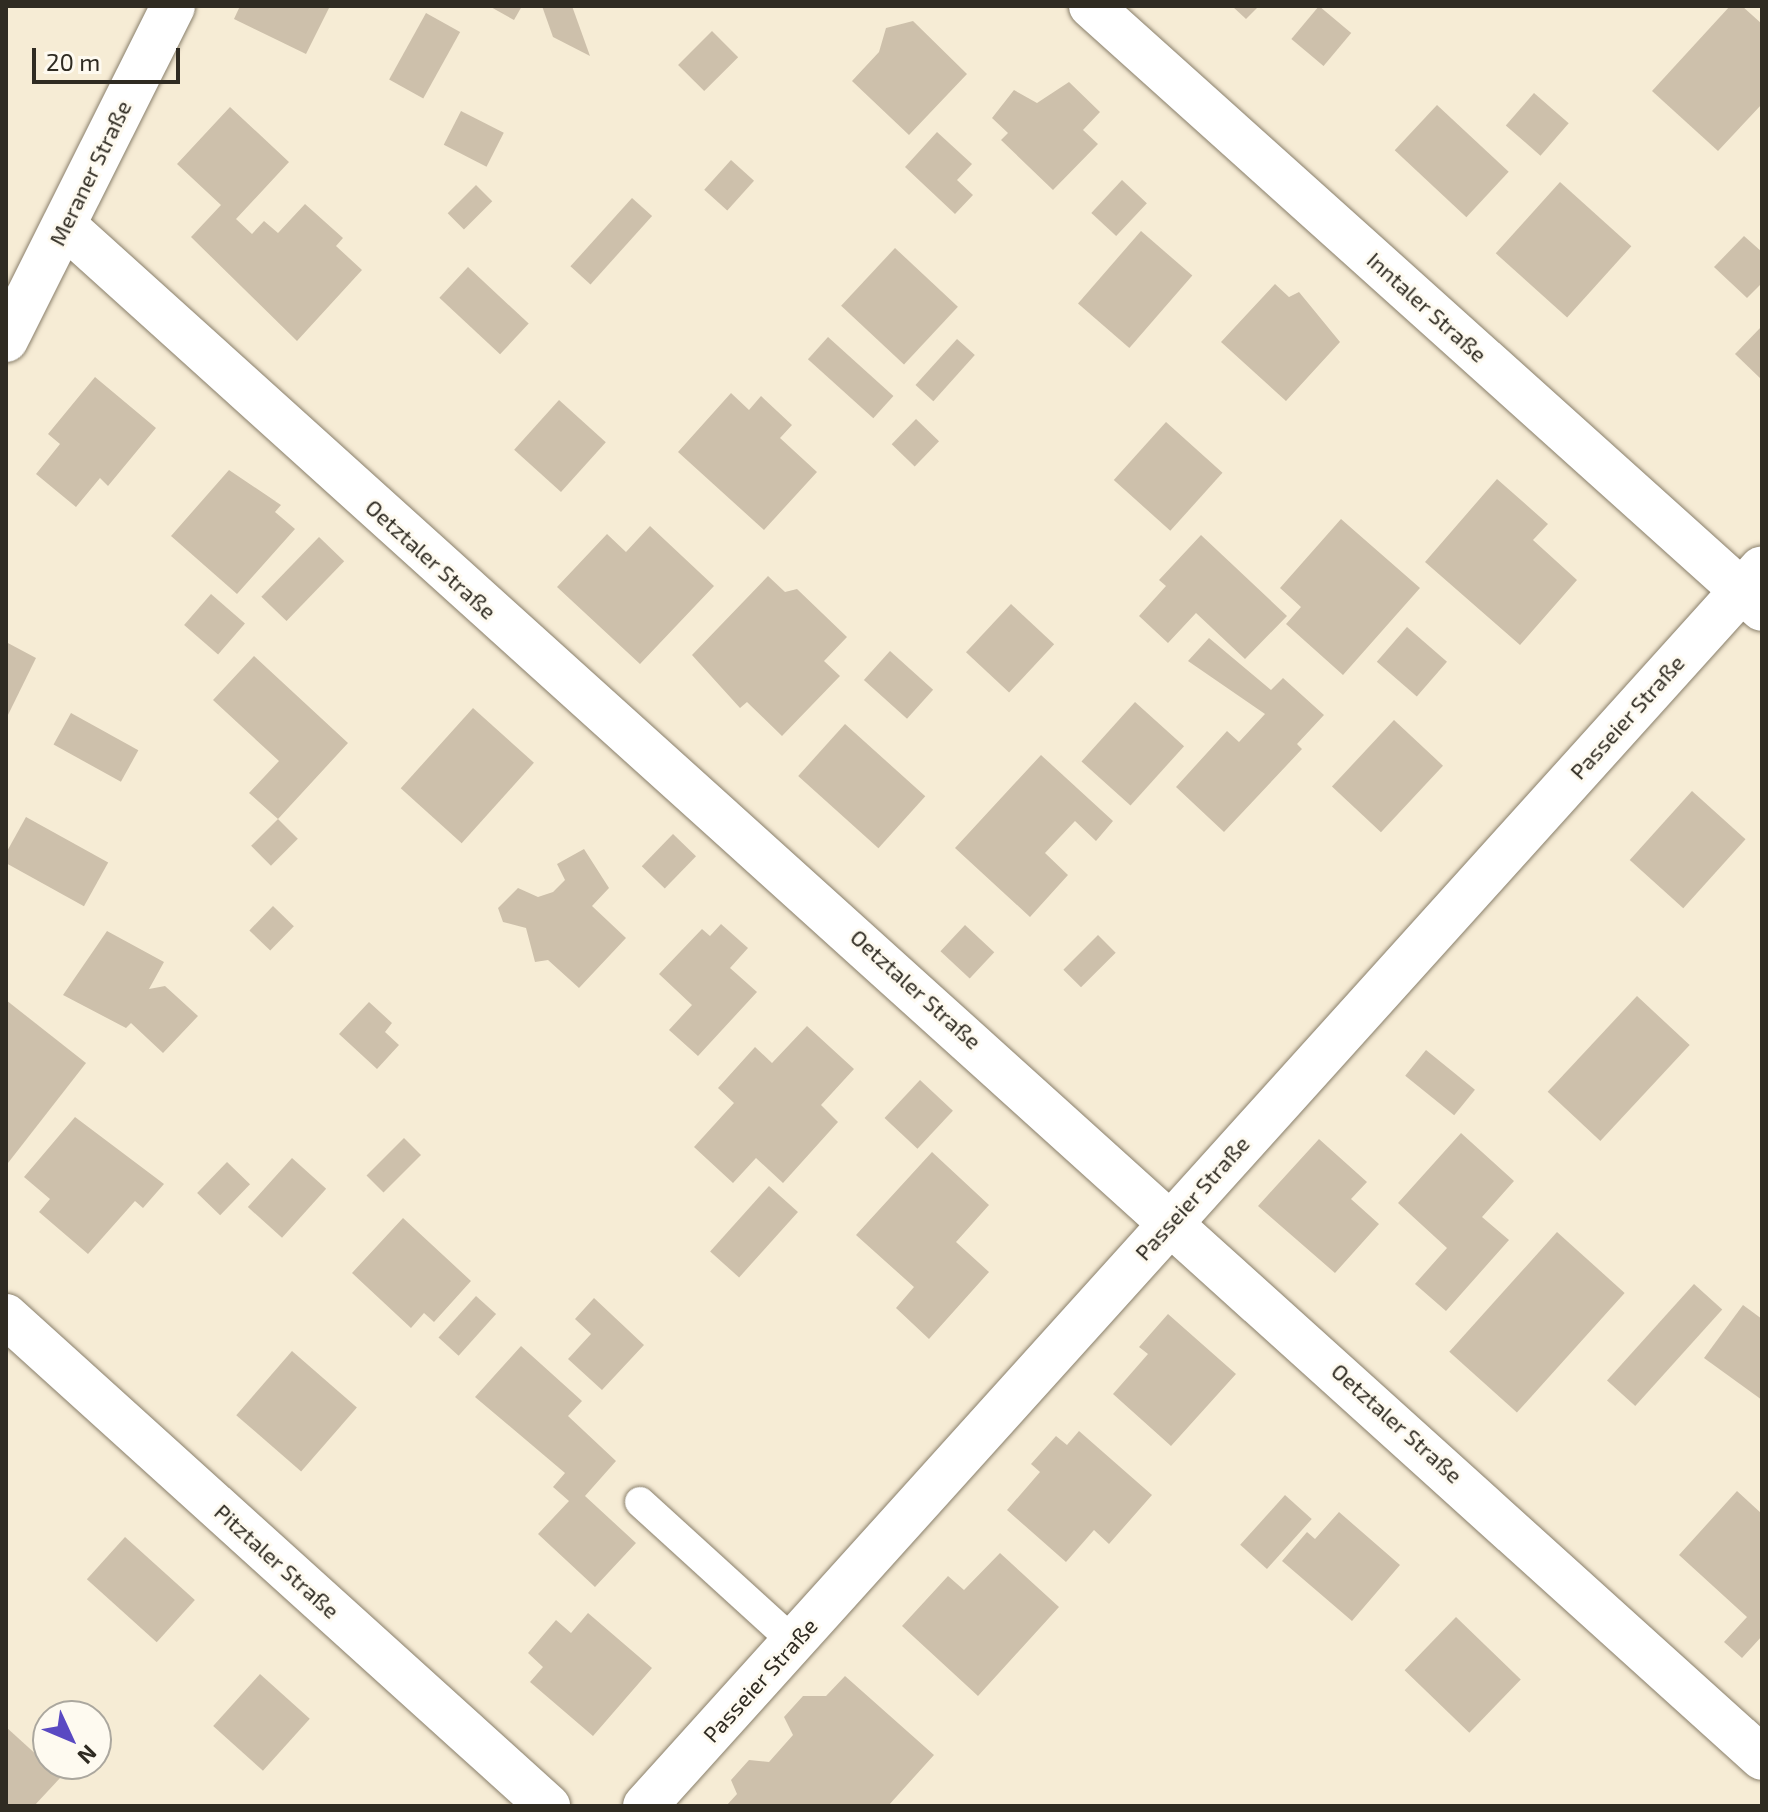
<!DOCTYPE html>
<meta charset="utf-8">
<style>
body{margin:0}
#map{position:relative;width:1768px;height:1812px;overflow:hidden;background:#f6ecd5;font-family:"Exo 2",sans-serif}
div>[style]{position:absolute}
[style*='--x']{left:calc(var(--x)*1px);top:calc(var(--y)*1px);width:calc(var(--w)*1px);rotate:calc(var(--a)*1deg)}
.building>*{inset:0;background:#cdc0ab;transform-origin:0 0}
.roads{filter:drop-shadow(0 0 2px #897f6b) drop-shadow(0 0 2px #897f6b)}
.service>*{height:30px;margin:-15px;padding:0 15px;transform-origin:15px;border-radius:15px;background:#fff}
.minor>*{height:44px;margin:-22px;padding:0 22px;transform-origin:22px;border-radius:22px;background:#fff}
span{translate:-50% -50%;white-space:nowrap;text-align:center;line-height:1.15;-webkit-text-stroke:6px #fefaf0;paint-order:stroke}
.street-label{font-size:22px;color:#2f2b22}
.frame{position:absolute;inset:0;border:8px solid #2f2b22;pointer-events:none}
.north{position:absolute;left:32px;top:1700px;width:80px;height:80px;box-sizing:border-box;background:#fefaf0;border:2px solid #aba79e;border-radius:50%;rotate:134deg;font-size:22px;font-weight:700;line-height:32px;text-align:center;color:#2f2b22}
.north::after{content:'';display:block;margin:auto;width:28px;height:36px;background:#5a49c2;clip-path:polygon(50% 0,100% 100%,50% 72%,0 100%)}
.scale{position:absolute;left:32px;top:48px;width:148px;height:36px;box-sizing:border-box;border:4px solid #2f2b22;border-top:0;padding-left:10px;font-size:24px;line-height:28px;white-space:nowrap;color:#2f2b22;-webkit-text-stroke:6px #fefaf0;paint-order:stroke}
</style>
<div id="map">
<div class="building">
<i style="clip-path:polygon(240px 6px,330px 6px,306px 54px,234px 19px)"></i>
<i style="clip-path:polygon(489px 6px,522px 6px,514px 20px)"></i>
<i style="clip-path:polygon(542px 6px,572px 6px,590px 56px,553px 37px)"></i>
<i style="clip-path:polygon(1232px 6px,1259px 6px,1246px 19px)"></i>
<i style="left:1319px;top:6px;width:42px;height:43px;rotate:40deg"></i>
<i style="clip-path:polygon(1730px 6px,1742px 6px,1762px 24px,1762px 104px,1718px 151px,1652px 91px)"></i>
<i style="left:426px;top:13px;width:39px;height:76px;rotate:29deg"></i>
<i style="clip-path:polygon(913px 21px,967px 74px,909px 135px,852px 81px,879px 52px,886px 28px)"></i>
<i style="left:712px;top:31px;width:37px;height:48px;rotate:45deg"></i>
<i style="clip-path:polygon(1069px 82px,1100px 112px,1083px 130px,1098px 144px,1053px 190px,1001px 140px,1008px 133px,992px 118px,1014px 90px,1037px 103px)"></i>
<i style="left:1534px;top:93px;width:46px;height:43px;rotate:41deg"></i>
<i style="left:1437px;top:105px;width:98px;height:62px;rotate:43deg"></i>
<i style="clip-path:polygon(230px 107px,289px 162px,236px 219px,252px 234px,264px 221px,278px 233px,305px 204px,343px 238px,336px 246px,362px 270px,297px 341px,191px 237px,221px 205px,177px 164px)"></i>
<i style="left:461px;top:111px;width:48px;height:38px;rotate:27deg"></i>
<i style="clip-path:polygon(937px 132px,972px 164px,957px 180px,973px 195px,955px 214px,905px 167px)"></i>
<i style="left:731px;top:160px;width:31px;height:40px;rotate:42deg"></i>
<i style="left:1122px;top:180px;width:34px;height:45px;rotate:43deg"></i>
<i style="left:1560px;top:182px;width:96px;height:96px;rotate:42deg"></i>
<i style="left:476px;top:185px;width:23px;height:40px;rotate:45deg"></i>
<i style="left:632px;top:198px;width:27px;height:92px;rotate:42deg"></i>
<i style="left:1141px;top:231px;width:68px;height:96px;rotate:41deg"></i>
<i style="clip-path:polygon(1744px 236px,1762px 252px,1762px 283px,1747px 298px,1714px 267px)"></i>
<i style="left:895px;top:248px;width:86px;height:79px;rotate:43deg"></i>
<i style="left:468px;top:267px;width:83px;height:42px;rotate:43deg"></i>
<i style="clip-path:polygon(1275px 284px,1289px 297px,1299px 292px,1340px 342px,1286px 401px,1221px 342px)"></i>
<i style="clip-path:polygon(1762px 326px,1762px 380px,1735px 354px)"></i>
<i style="left:828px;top:337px;width:88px;height:30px;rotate:42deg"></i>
<i style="left:957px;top:339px;width:24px;height:62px;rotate:42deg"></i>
<i style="clip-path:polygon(95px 377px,156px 428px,108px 486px,100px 478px,76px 507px,36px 474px,60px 444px,48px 434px)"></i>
<i style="clip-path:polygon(731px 393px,749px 410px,761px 396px,792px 425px,780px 438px,817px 472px,764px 530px,678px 452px)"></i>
<i style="left:559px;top:400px;width:63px;height:67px;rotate:42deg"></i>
<i style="left:916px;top:419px;width:32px;height:35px;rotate:44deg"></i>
<i style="left:1166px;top:422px;width:76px;height:78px;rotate:42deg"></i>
<i style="clip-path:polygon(229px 470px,281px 505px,275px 512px,295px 529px,237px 594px,171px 536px)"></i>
<i style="clip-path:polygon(1497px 479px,1548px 524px,1533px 540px,1577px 580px,1520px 645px,1425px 562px)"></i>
<i style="clip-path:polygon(1341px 519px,1420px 588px,1343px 675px,1286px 624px,1301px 607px,1280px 588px)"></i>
<i style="clip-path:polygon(650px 526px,714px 586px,640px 664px,557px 587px,607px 534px,626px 552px)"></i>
<i style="clip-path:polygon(1201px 535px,1287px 616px,1245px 659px,1196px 613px,1168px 643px,1139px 616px,1166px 586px,1159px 580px)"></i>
<i style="left:319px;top:537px;width:35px;height:83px;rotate:44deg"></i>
<i style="clip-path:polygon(768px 576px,785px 592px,797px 589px,847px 637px,824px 661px,840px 676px,782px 736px,747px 702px,740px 708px,692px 655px)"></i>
<i style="left:211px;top:594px;width:45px;height:41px;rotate:41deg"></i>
<i style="left:1011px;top:604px;width:59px;height:66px;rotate:43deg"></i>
<i style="left:1407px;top:627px;width:53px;height:46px;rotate:41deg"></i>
<i style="clip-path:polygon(1209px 638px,1271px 690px,1283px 678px,1324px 715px,1297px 744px,1302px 749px,1224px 832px,1176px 787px,1227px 731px,1239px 742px,1265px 714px,1188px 661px)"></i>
<i style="clip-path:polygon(6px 642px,36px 658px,6px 719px)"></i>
<i style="left:890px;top:651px;width:58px;height:39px;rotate:42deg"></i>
<i style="clip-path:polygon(254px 656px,348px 743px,278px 819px,249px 793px,279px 761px,213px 700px)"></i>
<i style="left:1135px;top:702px;width:66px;height:80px;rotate:42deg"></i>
<i style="left:473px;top:708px;width:82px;height:108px;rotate:42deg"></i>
<i style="left:71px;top:713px;width:77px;height:36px;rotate:29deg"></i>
<i style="left:1394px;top:720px;width:67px;height:91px;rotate:43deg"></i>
<i style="left:845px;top:724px;width:108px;height:70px;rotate:42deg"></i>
<i style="clip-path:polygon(1041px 755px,1113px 821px,1096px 841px,1075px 821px,1045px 853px,1068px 875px,1030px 917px,955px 848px)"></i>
<i style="left:1692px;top:791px;width:72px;height:93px;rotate:42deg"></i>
<i style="left:26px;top:817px;width:94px;height:50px;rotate:29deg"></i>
<i style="left:278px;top:819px;width:28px;height:38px;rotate:45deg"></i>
<i style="left:673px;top:834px;width:32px;height:45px;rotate:44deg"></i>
<i style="clip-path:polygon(584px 849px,609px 888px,592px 906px,626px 938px,579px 988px,548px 960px,535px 962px,526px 928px,503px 922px,498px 908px,518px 888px,538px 897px,553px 892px,565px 880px,557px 864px)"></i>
<i style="left:273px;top:906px;width:29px;height:34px;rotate:44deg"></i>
<i style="clip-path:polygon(721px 924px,748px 948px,730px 968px,757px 992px,698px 1056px,669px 1030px,692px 1005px,659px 974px,702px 929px,710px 936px)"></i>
<i style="left:965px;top:925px;width:40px;height:36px;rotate:43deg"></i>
<i style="clip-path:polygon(107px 931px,164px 962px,149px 989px,165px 986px,198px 1016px,163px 1053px,131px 1023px,126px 1028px,63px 995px)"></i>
<i style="left:1098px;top:935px;width:25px;height:49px;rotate:45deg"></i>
<i style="left:1637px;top:996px;width:72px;height:131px;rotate:43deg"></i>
<i style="clip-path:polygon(6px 1000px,86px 1063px,8px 1163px,6px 1162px)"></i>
<i style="clip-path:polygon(369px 1002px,392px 1023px,385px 1032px,399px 1045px,377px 1069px,339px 1034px)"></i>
<i style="clip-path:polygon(807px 1026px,854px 1069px,821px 1105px,838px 1122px,783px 1183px,756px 1158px,733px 1183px,694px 1147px,734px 1103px,718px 1088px,755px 1047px,772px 1063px)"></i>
<i style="left:1426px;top:1050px;width:63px;height:33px;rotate:39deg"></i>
<i style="left:920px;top:1080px;width:45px;height:52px;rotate:43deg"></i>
<i style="clip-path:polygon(75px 1117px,164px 1184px,143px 1208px,135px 1201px,88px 1254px,39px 1212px,50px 1199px,24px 1177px)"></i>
<i style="clip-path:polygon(1461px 1133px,1514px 1181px,1482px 1217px,1509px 1240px,1446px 1311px,1415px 1284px,1447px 1248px,1398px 1203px)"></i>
<i style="left:404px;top:1138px;width:24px;height:53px;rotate:45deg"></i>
<i style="clip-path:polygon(1319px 1139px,1367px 1182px,1351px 1199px,1379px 1224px,1335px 1273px,1258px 1206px)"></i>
<i style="clip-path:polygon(932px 1152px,989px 1205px,956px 1242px,989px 1272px,929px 1339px,896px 1308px,914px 1287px,856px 1235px)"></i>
<i style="left:292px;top:1158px;width:46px;height:66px;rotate:42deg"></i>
<i style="left:227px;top:1162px;width:32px;height:43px;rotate:44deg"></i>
<i style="left:769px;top:1186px;width:39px;height:88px;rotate:42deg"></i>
<i style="clip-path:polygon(403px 1218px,471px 1281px,434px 1322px,424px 1313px,411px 1328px,352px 1273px)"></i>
<i style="left:1557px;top:1232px;width:91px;height:161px;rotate:42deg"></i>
<i style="left:1694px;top:1284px;width:38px;height:130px;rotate:42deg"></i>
<i style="left:476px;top:1296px;width:27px;height:56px;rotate:42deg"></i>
<i style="clip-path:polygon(594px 1298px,644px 1345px,602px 1390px,568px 1359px,591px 1334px,575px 1319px)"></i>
<i style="clip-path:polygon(1743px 1305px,1762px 1319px,1762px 1400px,1704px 1358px)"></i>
<i style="clip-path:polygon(1168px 1314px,1236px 1374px,1171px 1446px,1113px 1394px,1148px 1354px,1139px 1347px)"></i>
<i style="clip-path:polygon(521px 1346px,582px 1401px,568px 1416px,616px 1461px,585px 1496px,636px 1543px,595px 1587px,538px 1534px,569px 1501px,553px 1487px,565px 1473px,475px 1397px)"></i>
<i style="left:292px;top:1351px;width:86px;height:85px;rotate:41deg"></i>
<i style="clip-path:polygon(1079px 1431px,1152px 1495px,1109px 1544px,1094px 1530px,1066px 1562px,1007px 1510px,1040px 1472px,1031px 1464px,1056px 1436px,1067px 1445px)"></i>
<i style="clip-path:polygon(1737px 1491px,1762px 1514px,1762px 1636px,1742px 1658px,1724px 1642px,1747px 1617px,1679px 1555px)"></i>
<i style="left:1285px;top:1495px;width:36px;height:67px;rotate:42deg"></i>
<i style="clip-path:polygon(1339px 1512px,1400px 1565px,1352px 1621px,1282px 1561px,1307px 1532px,1315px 1539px)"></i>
<i style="left:125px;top:1537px;width:94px;height:57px;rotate:42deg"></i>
<i style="clip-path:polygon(1000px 1553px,1059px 1607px,978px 1696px,902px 1626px,948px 1576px,964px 1590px)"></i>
<i style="clip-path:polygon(588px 1613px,652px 1668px,593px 1736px,530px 1682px,543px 1667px,528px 1653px,556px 1620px,571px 1633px)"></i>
<i style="left:1456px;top:1617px;width:90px;height:74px;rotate:44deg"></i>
<i style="left:260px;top:1674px;width:67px;height:70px;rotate:42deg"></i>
<i style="clip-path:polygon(845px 1676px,934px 1755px,888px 1806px,726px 1806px,737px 1794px,731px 1780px,749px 1760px,769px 1762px,793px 1735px,784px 1717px,803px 1696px,826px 1696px)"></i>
<i style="clip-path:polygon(6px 1727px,61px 1777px,34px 1806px,6px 1806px)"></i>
</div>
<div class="roads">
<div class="service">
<i style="--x:640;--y:1502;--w:208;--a:42.3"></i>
</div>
<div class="minor">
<i style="--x:1091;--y:6;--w:902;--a:41.94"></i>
<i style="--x:65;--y:226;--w:2286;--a:42.07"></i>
<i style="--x:6;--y:340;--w:373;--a:-63.4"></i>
<i style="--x:6;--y:1316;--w:731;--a:42.12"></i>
<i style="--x:645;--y:1806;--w:1667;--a:-47.94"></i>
</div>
</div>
<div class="street-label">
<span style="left:90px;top:173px;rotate:-64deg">Meraner Straße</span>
<span style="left:1427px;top:307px;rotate:42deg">Inntaler Straße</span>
<span style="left:431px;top:559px;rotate:42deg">Oetztaler Straße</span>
<span style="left:1627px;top:717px;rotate:-48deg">Passeier Straße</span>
<span style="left:916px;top:989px;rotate:42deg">Oetztaler Straße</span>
<span style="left:1192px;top:1198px;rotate:-48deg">Passeier Straße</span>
<span style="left:1397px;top:1423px;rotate:42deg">Oetztaler Straße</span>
<span style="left:277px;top:1561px;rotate:42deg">Pitztaler Straße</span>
<span style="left:760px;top:1680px;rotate:-48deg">Passeier Straße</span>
</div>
<div class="frame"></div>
<div class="north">N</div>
<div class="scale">20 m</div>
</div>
